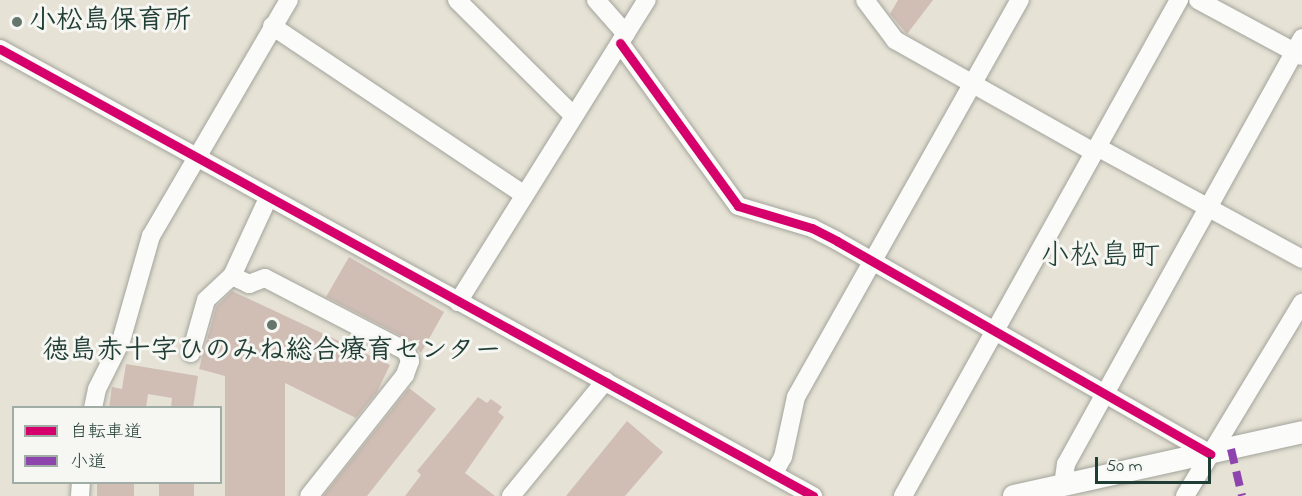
<!DOCTYPE html>
<meta charset="utf-8">
<style>
body{margin:0}
#map{position:relative;width:1302px;height:496px;overflow:hidden;background:#e6e2d5;font-family:"Indie Flower","Klee One",sans-serif}
div>[style]{position:absolute}
[style*='--x']{left:calc(var(--x)*1px);top:calc(var(--y)*1px);width:calc(var(--w)*1px);rotate:calc(var(--a)*1deg)}
.building>*{inset:0;background:#d0beb5;transform-origin:0 0}
.roads{filter:drop-shadow(0 0 2px #a3a49c) drop-shadow(0 0 2px #a3a49c)}
.minor>*{height:18px;margin:-9px;padding:0 9px;transform-origin:9px;border-radius:9px;background:#fbfbf9}
.major>*{height:22px;margin:-11px;padding:0 11px;transform-origin:11px;border-radius:11px;background:#fbfbf9}
.quiet>*{height:8px;margin-top:-4px;transform-origin:0;background:repeating-linear-gradient(90deg,#8e44ad 0 15px,transparent 0 23px)}
.cycleway>*{height:9px;margin:-4.5px;padding:0 4.5px;transform-origin:4.5px;border-radius:4.5px;background:#d6006c}
.dots>*{width:16px;height:16px;translate:-50% -50%;box-sizing:border-box;border:3px solid #f6f6f2;border-radius:50%}
span{translate:-50% -50%;white-space:nowrap;text-align:center;line-height:1.15;-webkit-text-stroke:6px #f6f6f2;paint-order:stroke}
.poi-label{font-size:27px;color:#1f3d34;font-weight:700}
.left{translate:0 -50%;text-align:left}
.quarter-label{font-size:30px;color:#1f3d34}
.legend{position:absolute;left:12px;top:406px;width:210px;height:78px;box-sizing:border-box;background:#f6f6f2;border:2px solid #a0aca6;margin:0;padding:8px 10px;list-style:none;font-size:18px;color:#1f3d34}
.legend li{display:flex;align-items:center;gap:12px;height:30px}
.legend b{width:30px;border:2px solid #a0aca6}
.scale{position:absolute;left:1095px;top:457px;width:116px;height:27px;box-sizing:border-box;border:3px solid #1f3d34;border-top:0;padding-left:8px;font-size:18px;line-height:21px;white-space:nowrap;color:#1f3d34;-webkit-text-stroke:4px #f6f6f2;paint-order:stroke}
</style>
<div id="map">
<div class="building">
<i style="clip-path:polygon(898px 0,933px 0,907px 34px,890px 14px)"></i>
<i style="clip-path:polygon(349px 257px,444px 312px,421px 353px,411px 341px,326px 297px)"></i>
<i style="clip-path:polygon(232px 291px,390px 365px,377px 392px,356px 418px,285px 383px,285px 496px,225px 496px,225px 376px,199px 369px,216px 307px)"></i>
<i style="clip-path:polygon(126px 364px,198px 376px,193px 408px,171px 408px,172px 398px,148px 394px,146px 408px,109px 408px,112px 387px,122px 389px)"></i>
<i style="clip-path:polygon(409px 388px,436px 409px,367px 496px,323px 496px)"></i>
<i style="clip-path:polygon(478px 397px,487px 403px,491px 399px,502px 407px,498px 412px,504px 417px,465px 473px,495px 496px,405px 496px,421px 475px,417px 471px)"></i>
<i style="clip-path:polygon(627px 421px,663px 452px,625px 496px,566px 496px)"></i>
<i style="left:97px;top:483px;width:37px;height:13px"></i>
<i style="left:159px;top:483px;width:35px;height:13px"></i>
</div>
<div class="roads">
<div class="minor">
<i style="--x:457;--y:0;--w:163;--a:44.8"></i>
<i style="--x:596;--y:0;--w:45;--a:48.6"></i>
<i style="--x:865;--y:0;--w:50;--a:53.1"></i>
<i style="--x:895;--y:40;--w:228;--a:29.4"></i>
<i style="--x:1198;--y:0;--w:118;--a:28.3"></i>
<i style="--x:272;--y:26;--w:303;--a:33.8"></i>
<i style="--x:620;--y:43;--w:201;--a:54.1"></i>
<i style="--x:738;--y:206;--w:77;--a:16.6"></i>
<i style="--x:812;--y:228;--w:28;--a:27"></i>
<i style="--x:837;--y:241;--w:430;--a:29.7"></i>
<i style="--x:0;--y:49;--w:928;--a:28.8"></i>
<i style="--x:1097;--y:147;--w:234;--a:28.6"></i>
<i style="--x:232;--y:276;--w:19;--a:25"></i>
<i style="--x:249;--y:284;--w:17;--a:-21"></i>
<i style="--x:265;--y:278;--w:159;--a:27.4"></i>
<i style="--x:406;--y:351;--w:11;--a:68"></i>
<i style="--x:410;--y:361;--w:15;--a:110"></i>
<i style="--x:405;--y:375;--w:154;--a:128.4"></i>
<i style="--x:458;--y:302;--w:356;--a:-58"></i>
<i style="--x:191;--y:353;--w:55;--a:-74.2"></i>
<i style="--x:206;--y:300;--w:35;--a:-43"></i>
<i style="--x:232;--y:276;--w:86;--a:-65.2"></i>
<i style="--x:93;--y:408;--w:19;--a:-78"></i>
<i style="--x:97;--y:389;--w:54;--a:-63.4"></i>
<i style="--x:121;--y:341;--w:109;--a:-74.1"></i>
<i style="--x:151;--y:236;--w:273;--a:-59.7"></i>
<i style="--x:774;--y:473;--w:18;--a:-61"></i>
<i style="--x:783;--y:457;--w:61;--a:-77.8"></i>
<i style="--x:796;--y:397;--w:456;--a:-60.6"></i>
<i style="--x:1063;--y:485;--w:21;--a:-82"></i>
<i style="--x:1066;--y:464;--w:487;--a:-61"></i>
<i style="--x:80;--y:496;--w:14;--a:-86"></i>
<i style="--x:511;--y:496;--w:149;--a:-50.7"></i>
<i style="--x:903;--y:496;--w:568;--a:-60.91"></i>
<i style="--x:1185;--y:496;--w:226;--a:-58.8"></i>
</div>
<div class="major">
<i style="--x:1014;--y:496;--w:295;--a:-12.5"></i>
</div>
</div>
<div class="quiet">
<i style="--x:1231;--y:449;--w:48;--a:76.8"></i>
</div>
<div class="cycleway">
<i style="--x:620;--y:43;--w:201;--a:54.1"></i>
<i style="--x:738;--y:206;--w:77;--a:16.6"></i>
<i style="--x:812;--y:228;--w:28;--a:27"></i>
<i style="--x:837;--y:241;--w:430;--a:29.7"></i>
<i style="--x:0;--y:49;--w:928;--a:28.8"></i>
</div>
<div class="dots">
<i style="left:17px;top:22px;background:#65776c"></i>
<i style="left:272px;top:325px;background:#65776c"></i>
</div>
<div class="poi-label">
<span class="left" style="left:29px;top:22px">小松島保育所</span>
<span style="left:272px;top:352px">徳島赤十字ひのみね総合療育センター</span>
</div>
<div class="quarter-label">
<span style="left:1100px;top:257px">小松島町</span>
</div>
<ul class="legend">
<li><b style="height:8px;background:#d6006c"></b>自転車道</li>
<li><b style="height:8px;background:#8e44ad"></b>小道</li>
</ul>
<div class="scale">50 m</div>
</div>
